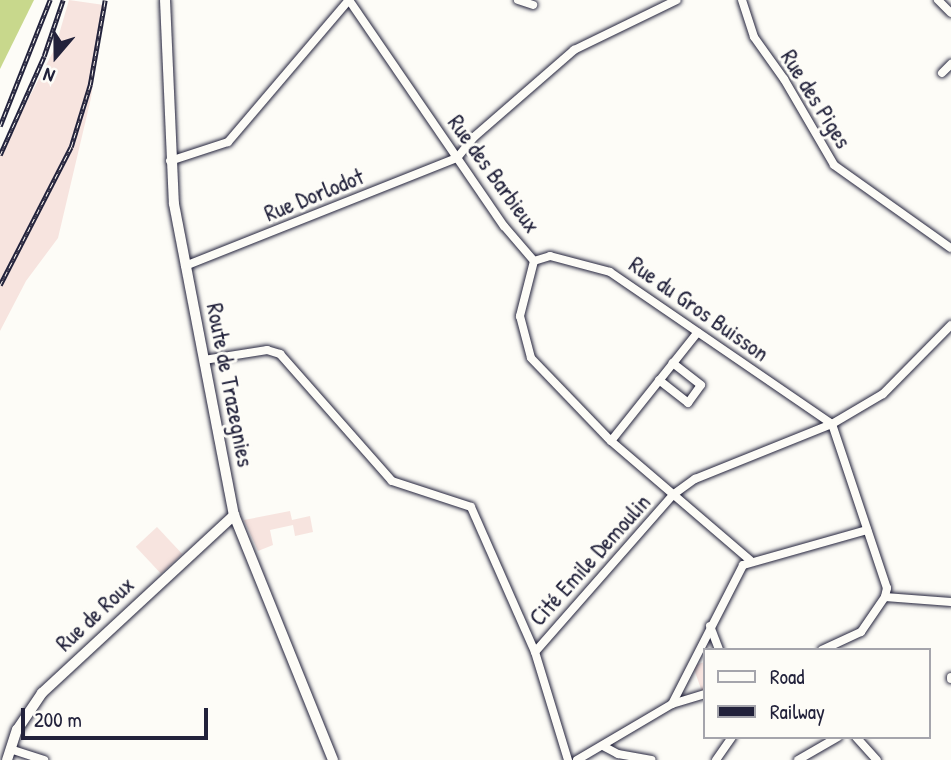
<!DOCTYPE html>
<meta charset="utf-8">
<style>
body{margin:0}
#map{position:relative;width:951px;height:760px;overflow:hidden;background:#fdfcf7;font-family:"Patrick Hand",sans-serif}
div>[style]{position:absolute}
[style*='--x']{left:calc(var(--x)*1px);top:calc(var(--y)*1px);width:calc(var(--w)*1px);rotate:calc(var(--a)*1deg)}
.built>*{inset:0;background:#f7e4df;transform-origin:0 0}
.green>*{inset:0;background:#c8d88c}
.roads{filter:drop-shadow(0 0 2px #22223b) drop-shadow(0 0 2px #22223b)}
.street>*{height:8px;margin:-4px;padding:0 4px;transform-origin:4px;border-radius:4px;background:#fdfcf7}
.secondary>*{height:10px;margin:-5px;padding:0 5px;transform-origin:5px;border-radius:5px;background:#fdfcf7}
.rail>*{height:4.5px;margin-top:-2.25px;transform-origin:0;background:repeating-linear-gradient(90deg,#fdfcf7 0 5px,#22223b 0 10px);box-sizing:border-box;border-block:2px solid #22223b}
span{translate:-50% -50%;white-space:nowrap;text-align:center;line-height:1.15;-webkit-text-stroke:6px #fdfcf7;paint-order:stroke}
.street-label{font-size:23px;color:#22223b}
.legend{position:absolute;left:703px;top:648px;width:228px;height:91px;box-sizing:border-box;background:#fdfcf7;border:2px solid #a5a5ac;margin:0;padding:9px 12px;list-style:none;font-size:21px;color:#22223b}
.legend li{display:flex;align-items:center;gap:14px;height:35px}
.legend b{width:35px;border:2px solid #a5a5ac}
.north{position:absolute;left:21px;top:21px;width:70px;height:70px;-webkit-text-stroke:5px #fdfcf7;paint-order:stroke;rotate:200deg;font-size:19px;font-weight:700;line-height:28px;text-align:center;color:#22223b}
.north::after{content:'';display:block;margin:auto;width:24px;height:32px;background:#22223b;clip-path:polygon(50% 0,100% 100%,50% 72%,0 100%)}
.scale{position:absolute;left:21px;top:708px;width:187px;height:32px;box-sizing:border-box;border:4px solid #22223b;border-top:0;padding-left:9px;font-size:21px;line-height:24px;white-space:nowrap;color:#22223b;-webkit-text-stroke:5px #fdfcf7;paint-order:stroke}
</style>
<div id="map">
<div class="built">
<i style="clip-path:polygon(69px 0,104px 5px,91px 98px,58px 238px,26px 281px,0 331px,0 153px,55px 48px)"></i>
<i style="clip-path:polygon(290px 511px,292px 520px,310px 516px,313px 532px,295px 536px,293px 525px,270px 530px,273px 545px,258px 551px,244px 520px)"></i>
<i style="left:157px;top:527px;width:37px;height:29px;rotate:47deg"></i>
<i style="clip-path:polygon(704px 662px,704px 691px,702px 692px,693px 666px)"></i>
</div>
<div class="green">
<i style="clip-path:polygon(0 0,34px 0,0 69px)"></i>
</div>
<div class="roads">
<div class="street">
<i style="--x:349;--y:0;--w:274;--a:55.6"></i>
<i style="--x:504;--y:226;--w:46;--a:49.4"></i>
<i style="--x:534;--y:261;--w:57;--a:104.3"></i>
<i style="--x:520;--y:316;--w:43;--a:75.3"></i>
<i style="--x:531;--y:358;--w:115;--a:46.1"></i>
<i style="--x:611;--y:441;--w:183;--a:40.6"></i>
<i style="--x:518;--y:0;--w:16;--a:18"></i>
<i style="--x:742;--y:0;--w:39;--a:72"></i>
<i style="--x:754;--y:37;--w:52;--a:54.5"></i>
<i style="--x:784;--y:79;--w:99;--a:59.8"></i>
<i style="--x:834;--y:165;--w:143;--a:35.4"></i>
<i style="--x:938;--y:0;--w:18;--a:45"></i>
<i style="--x:942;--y:73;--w:13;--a:-45"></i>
<i style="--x:170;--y:161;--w:61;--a:-18.1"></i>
<i style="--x:228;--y:142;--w:187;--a:-49.6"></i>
<i style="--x:534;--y:261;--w:17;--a:-17"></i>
<i style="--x:550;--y:256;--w:62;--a:14.9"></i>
<i style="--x:610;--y:272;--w:269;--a:34.4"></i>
<i style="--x:832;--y:424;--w:173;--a:71.5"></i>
<i style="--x:887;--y:588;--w:9;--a:103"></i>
<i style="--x:185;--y:266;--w:293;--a:-21.7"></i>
<i style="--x:457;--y:158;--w:27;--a:-51"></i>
<i style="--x:474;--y:137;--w:133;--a:-41"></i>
<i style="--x:574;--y:50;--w:114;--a:-25.9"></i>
<i style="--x:204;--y:360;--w:64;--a:-9"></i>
<i style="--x:267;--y:350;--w:14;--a:17"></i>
<i style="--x:280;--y:354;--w:169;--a:48.6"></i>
<i style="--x:392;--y:481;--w:83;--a:18.2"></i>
<i style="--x:471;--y:507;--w:158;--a:66.2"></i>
<i style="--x:535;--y:652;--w:113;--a:73"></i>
<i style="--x:659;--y:380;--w:37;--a:38"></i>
<i style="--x:688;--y:403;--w:22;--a:-54"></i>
<i style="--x:701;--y:385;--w:36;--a:-142"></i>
<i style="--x:611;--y:441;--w:139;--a:-51.4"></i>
<i style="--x:885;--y:597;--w:66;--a:4.3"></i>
<i style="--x:710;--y:626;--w:26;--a:69"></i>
<i style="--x:822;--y:650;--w:43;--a:-24.8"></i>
<i style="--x:861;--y:632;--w:42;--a:-55.6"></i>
<i style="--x:535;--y:652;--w:210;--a:-48.7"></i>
<i style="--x:674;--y:494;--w:26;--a:-36"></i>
<i style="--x:695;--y:479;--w:148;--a:-21.9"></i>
<i style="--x:832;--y:424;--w:59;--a:-30.5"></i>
<i style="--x:883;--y:394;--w:97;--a:-45.4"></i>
<i style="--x:951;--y:677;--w:2;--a:90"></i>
<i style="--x:672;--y:704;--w:156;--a:-62.9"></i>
<i style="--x:743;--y:565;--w:129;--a:-15.8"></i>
<i style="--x:856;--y:737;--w:31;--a:48"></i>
<i style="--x:603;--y:746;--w:17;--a:28"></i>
<i style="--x:618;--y:754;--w:34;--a:10"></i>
<i style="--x:10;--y:749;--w:36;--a:18"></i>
<i style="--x:577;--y:760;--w:110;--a:-30.5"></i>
<i style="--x:672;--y:704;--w:34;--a:-17"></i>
<i style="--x:716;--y:760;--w:28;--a:-55"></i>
<i style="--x:798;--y:760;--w:46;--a:-29.9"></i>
</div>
<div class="secondary">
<i style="--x:165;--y:0;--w:204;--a:87.5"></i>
<i style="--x:174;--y:204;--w:317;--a:79.1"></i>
<i style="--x:234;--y:515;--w:264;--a:68"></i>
<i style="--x:7;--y:760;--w:32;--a:-72"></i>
<i style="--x:17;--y:730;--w:45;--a:-56"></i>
<i style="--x:42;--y:693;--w:262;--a:-42.8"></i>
</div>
</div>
<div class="rail">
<i style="--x:0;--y:126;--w:136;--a:-68.4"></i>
<i style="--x:0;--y:155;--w:108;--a:-66"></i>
<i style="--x:44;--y:56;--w:59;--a:-71.3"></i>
<i style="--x:0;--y:285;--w:155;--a:-62.8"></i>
<i style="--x:71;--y:147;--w:65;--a:-73"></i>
<i style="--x:90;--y:85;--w:86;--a:-80"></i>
</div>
<div class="street-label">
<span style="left:816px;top:99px;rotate:58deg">Rue des Piges</span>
<span style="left:494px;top:174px;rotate:54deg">Rue des Barbieux</span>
<span style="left:314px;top:195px;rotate:-22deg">Rue Dorlodot</span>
<span style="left:699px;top:309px;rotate:35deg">Rue du Gros Buisson</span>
<span style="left:230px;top:385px;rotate:79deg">Route de Trazegnies</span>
<span style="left:590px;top:560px;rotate:-48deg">Cité Emile Demoulin</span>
<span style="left:95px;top:614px;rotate:-43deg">Rue de Roux</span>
</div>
<ul class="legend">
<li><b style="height:9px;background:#fdfcf7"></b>Road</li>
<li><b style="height:9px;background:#22223b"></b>Railway</li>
</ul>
<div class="north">N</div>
<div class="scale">200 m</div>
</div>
